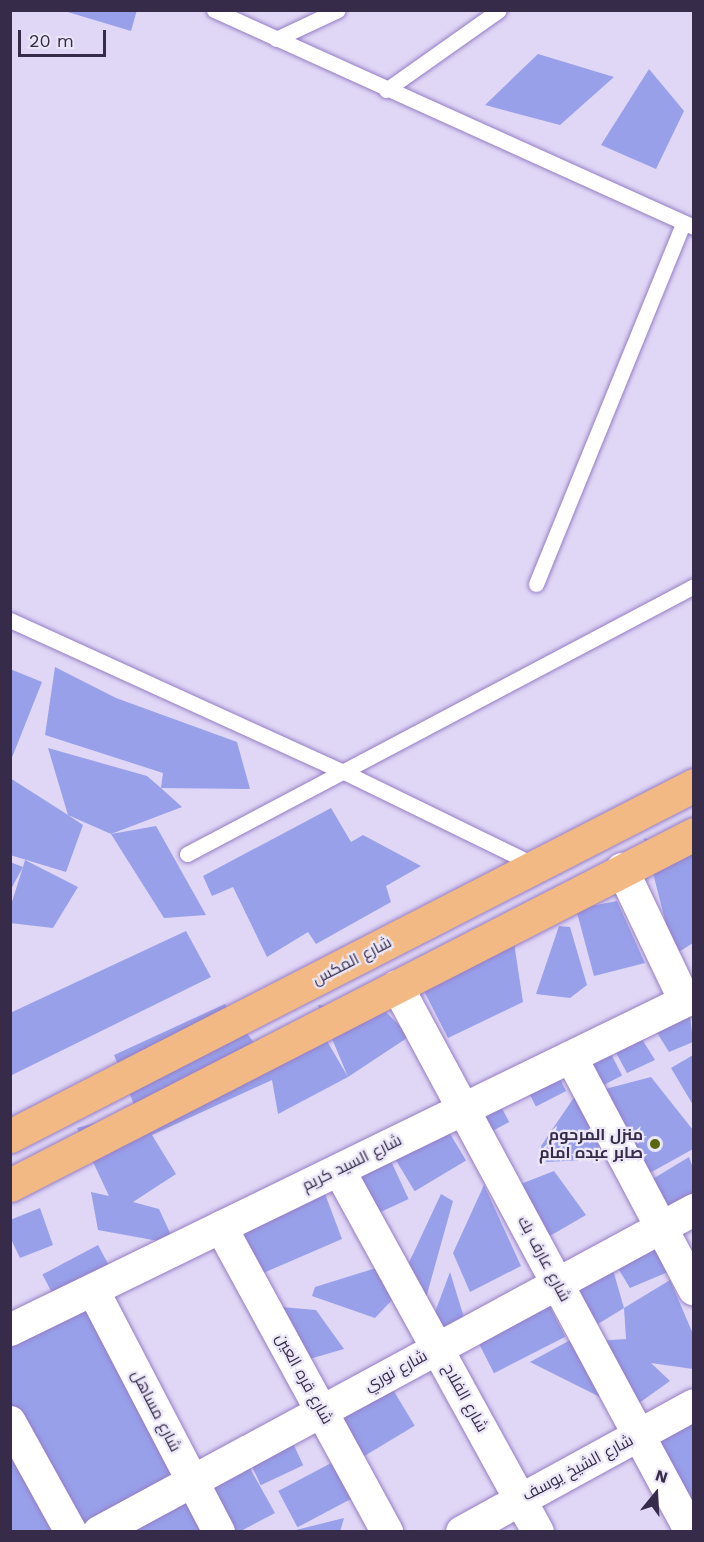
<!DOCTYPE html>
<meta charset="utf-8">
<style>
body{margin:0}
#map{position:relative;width:704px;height:1542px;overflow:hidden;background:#e0d7f6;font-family:"Work Sans",Cairo,sans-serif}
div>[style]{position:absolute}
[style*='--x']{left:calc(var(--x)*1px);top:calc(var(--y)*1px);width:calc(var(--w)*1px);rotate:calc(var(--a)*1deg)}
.building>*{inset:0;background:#98a0ea;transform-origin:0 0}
.roads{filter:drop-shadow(0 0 2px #957dc5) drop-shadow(0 0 2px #957dc5)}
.service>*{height:15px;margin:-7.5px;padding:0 7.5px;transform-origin:7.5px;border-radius:7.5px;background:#fff}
.minor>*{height:32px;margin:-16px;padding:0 16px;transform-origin:16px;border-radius:16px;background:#fff}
.primary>*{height:33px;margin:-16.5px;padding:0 16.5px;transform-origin:16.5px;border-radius:16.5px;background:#f2b984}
.dots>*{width:16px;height:16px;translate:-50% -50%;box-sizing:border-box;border:3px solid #ebe7f7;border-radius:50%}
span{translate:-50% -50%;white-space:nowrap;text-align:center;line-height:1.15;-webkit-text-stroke:4.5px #ebe7f7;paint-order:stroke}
.street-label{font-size:16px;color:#362c4a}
.poi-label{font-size:16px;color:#362c4a;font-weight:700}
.right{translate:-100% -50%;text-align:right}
.frame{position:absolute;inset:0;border:12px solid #362c4a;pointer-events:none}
.north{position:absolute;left:626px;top:1464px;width:60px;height:60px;-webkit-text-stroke:4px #ebe7f7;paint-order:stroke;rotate:18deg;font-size:16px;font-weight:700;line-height:24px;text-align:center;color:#362c4a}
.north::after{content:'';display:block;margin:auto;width:21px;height:27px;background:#362c4a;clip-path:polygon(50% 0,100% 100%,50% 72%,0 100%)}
.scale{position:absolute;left:18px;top:30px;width:88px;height:27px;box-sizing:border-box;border:3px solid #362c4a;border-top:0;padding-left:8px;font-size:18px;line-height:21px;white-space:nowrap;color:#362c4a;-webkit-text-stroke:4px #ebe7f7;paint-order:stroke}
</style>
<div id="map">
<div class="building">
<i style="clip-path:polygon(61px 10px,137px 10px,131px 31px)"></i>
<i style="clip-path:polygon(538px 54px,614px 77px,560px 125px,485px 105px)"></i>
<i style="clip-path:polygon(649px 69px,684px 111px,656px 169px,601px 145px)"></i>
<i style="clip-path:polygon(55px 667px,116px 698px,237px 742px,250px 789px,161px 788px,182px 807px,111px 834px,68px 815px,83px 825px,66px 872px,10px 855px,10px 778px,68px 815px,48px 748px,147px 776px,161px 788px,163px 773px,45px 735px)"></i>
<i style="clip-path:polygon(10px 669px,42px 682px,11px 760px,10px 760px)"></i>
<i style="clip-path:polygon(331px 808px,351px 842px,363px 835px,421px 866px,386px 886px,391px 902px,316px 944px,308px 932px,267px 957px,233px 887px,212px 896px,203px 876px)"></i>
<i style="clip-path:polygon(156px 826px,206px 915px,164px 918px,111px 834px)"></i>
<i style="clip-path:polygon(644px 838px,687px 852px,693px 848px,693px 943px,674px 955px)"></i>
<i style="clip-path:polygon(25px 860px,78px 887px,53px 928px,10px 923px,10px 908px,23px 867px,10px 891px,10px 862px,23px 867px)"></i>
<i style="clip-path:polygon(617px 901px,645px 963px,594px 976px,576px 909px)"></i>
<i style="clip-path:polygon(559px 926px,570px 927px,587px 985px,570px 998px,536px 994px)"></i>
<i style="clip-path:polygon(186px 931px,211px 977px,10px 1076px,10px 1013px)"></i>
<i style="clip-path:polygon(513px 936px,523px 1002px,448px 1038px,423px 989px)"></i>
<i style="clip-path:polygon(225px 1004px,270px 1064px,313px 1017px,348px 1077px,318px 1005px,385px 1011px,410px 1036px,348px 1077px,278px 1114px,272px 1080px,152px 1135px,176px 1174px,133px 1202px,159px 1209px,172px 1237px,164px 1242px,98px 1230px,91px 1192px,109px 1196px,77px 1128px,137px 1112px,114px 1055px)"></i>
<i style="clip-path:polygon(690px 1015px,693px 1042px,669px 1052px,656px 1031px)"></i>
<i style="clip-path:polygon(640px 1036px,655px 1060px,627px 1073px,614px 1049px)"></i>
<i style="left:608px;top:1048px;width:31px;height:26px;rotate:63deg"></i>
<i style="clip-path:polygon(693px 1055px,693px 1105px,671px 1068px)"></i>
<i style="left:558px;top:1075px;width:18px;height:34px;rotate:63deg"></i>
<i style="clip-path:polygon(651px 1077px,693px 1130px,693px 1149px,648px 1174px,590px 1093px)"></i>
<i style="clip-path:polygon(577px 1093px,605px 1159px,546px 1162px,541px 1146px)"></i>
<i style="left:497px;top:1099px;width:26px;height:26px;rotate:62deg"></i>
<i style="left:446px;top:1127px;width:39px;height:60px;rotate:59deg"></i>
<i style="clip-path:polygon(689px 1157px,693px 1168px,693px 1193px,661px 1211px,646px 1183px)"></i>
<i style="left:390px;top:1159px;width:44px;height:42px;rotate:65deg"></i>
<i style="clip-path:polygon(554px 1171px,586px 1215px,543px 1240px,518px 1185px)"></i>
<i style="clip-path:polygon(484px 1185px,521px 1266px,470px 1292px,453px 1253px)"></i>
<i style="clip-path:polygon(322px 1186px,342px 1239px,261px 1274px,235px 1228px)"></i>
<i style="clip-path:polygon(441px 1194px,453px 1201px,424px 1305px,405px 1271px)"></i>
<i style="clip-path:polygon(40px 1208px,53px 1245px,20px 1258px,10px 1237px,10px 1220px)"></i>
<i style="clip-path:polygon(650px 1238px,668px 1272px,630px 1288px,613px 1260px)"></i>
<i style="left:98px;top:1245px;width:30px;height:63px;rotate:62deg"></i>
<i style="clip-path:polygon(611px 1263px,624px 1308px,670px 1280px,693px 1334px,693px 1369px,651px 1363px,670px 1381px,635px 1406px,597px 1341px,626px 1339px,624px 1308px,598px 1324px,573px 1283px)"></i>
<i style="clip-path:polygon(376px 1268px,392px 1300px,375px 1318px,312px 1296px,315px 1287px)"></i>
<i style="clip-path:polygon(450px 1272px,466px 1324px,440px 1333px,434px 1315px)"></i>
<i style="clip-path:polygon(91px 1302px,183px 1477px,80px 1532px,10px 1404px,10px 1343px)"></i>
<i style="left:548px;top:1303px;width:38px;height:80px;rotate:63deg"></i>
<i style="clip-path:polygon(281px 1307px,316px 1310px,344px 1349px,306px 1360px)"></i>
<i style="clip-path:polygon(574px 1338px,604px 1399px,530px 1362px)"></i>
<i style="left:392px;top:1388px;width:44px;height:65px;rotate:59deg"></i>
<i style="clip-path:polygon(693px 1419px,693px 1507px,655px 1440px)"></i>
<i style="left:291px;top:1439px;width:29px;height:47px;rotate:65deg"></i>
<i style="clip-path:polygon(10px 1447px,58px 1532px,10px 1532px)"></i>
<i style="left:333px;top:1462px;width:41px;height:62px;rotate:62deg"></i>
<i style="clip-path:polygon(247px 1463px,275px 1513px,239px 1532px,228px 1532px,202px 1487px)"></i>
<i style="clip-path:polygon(191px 1492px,211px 1532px,117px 1532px)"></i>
<i style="clip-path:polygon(344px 1518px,340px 1532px,292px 1532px,292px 1531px)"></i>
</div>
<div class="roads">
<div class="service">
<i style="--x:214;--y:10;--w:527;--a:24.33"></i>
<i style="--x:276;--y:39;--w:68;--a:-25.1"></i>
<i style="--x:386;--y:90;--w:138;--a:-35.3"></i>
<i style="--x:536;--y:584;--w:390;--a:-67.8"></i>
<i style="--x:10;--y:620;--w:365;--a:24.5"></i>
<i style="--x:342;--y:771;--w:215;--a:26"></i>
<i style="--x:187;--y:854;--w:573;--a:-27.86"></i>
</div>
<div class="minor">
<i style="--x:622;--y:869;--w:146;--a:64.5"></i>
<i style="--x:397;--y:986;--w:620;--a:61.7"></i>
<i style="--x:571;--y:1057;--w:263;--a:62.1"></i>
<i style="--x:339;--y:1170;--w:413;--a:61.2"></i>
<i style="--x:221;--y:1227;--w:347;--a:61.4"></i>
<i style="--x:93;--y:1290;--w:273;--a:62.5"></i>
<i style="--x:10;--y:1330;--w:761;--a:-25.96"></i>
<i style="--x:10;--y:1422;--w:126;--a:61"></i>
<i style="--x:99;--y:1532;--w:677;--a:-28.42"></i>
<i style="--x:462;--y:1532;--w:264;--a:-28.7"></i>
</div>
<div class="primary">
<i style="--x:10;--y:1136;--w:769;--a:-27.16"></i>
<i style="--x:10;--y:1185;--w:769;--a:-27.16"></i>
</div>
</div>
<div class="dots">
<i style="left:655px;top:1144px;background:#59670d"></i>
</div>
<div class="street-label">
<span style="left:352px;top:961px;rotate:-27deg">شارع المكس</span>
<span style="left:352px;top:1163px;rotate:-26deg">شارع السيد كريم</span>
<span style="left:544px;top:1259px;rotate:62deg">شارع عارف بك</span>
<span style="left:396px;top:1371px;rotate:-28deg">شارع نوري</span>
<span style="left:304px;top:1379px;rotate:61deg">شارع قره العين</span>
<span style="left:465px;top:1398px;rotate:61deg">شارع الفلاح</span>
<span style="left:156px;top:1411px;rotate:63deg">شارع مساهل</span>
<span style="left:578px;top:1468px;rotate:-28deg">شارع الشيخ يوسف</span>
</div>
<div class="poi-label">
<span class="right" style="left:643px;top:1144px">منزل المرحوم<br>صابر عبده امام</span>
</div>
<div class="frame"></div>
<div class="north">N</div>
<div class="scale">20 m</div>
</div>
